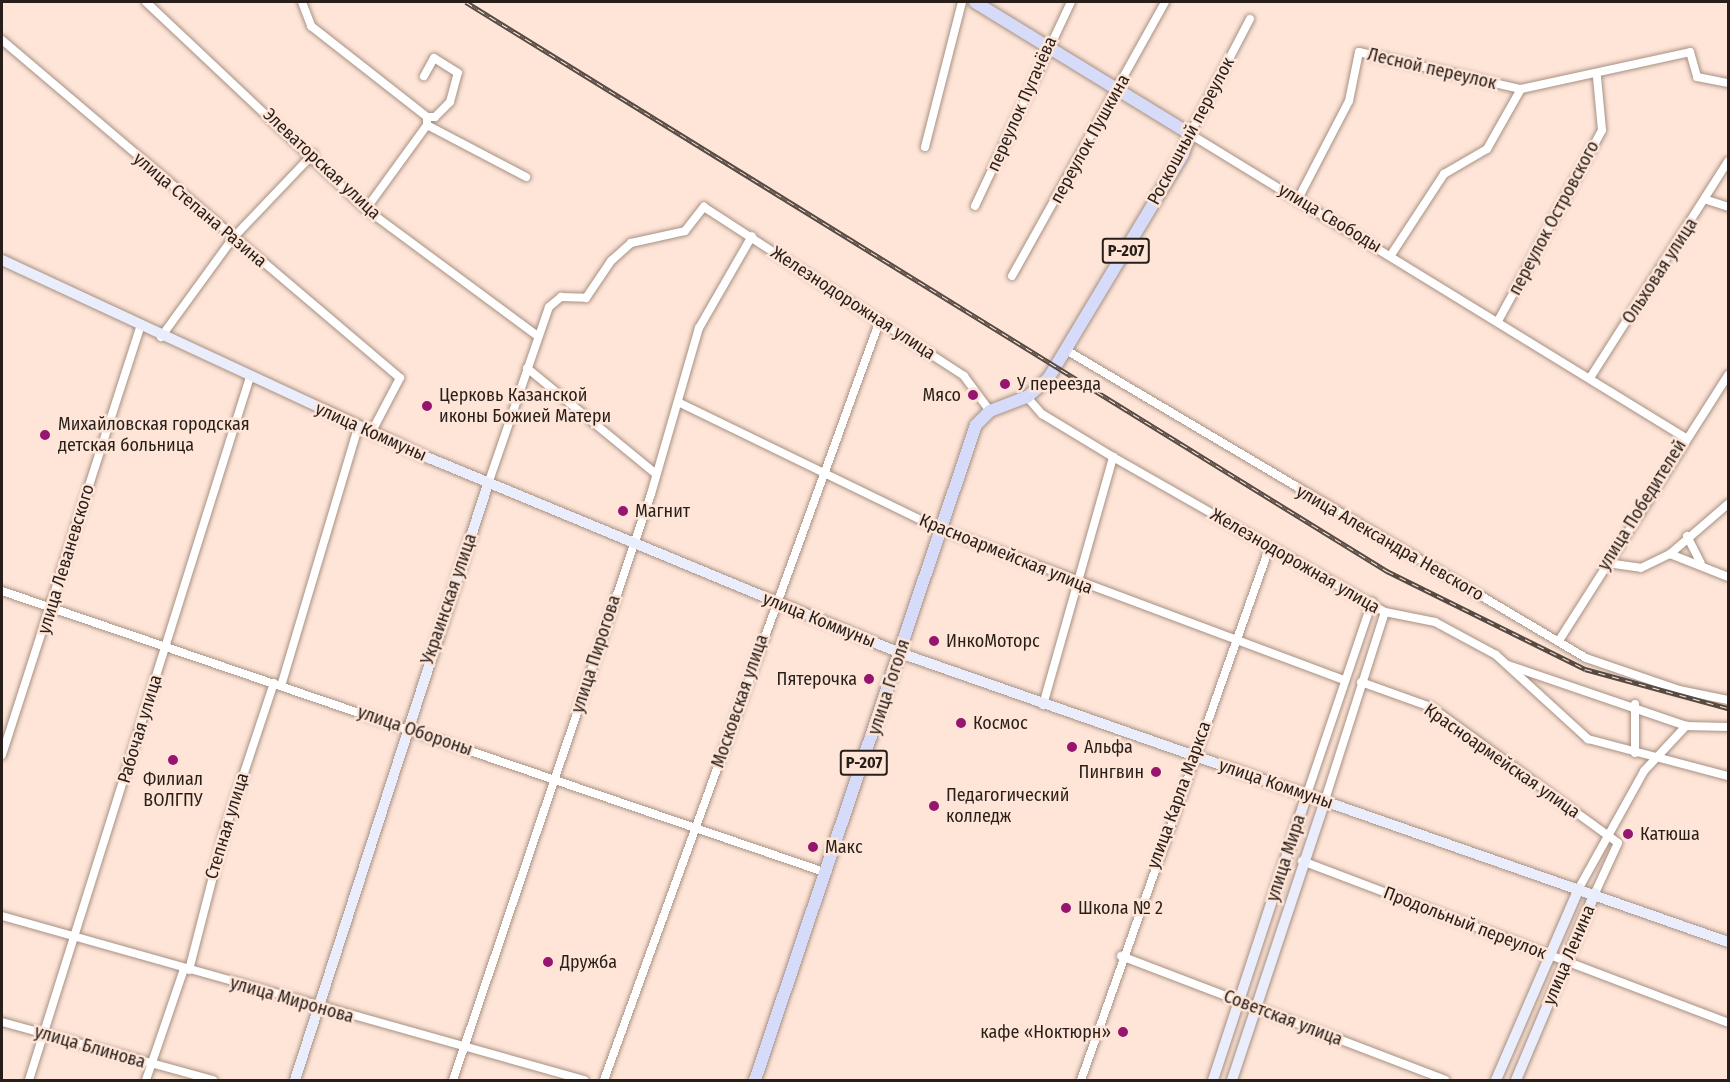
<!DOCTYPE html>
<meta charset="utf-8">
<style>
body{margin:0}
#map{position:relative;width:1730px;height:1082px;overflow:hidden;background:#fee5d7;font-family:"Fira Sans Condensed",sans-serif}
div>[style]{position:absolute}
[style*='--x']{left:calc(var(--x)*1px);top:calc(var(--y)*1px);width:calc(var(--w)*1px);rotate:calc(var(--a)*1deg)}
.roads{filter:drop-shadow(0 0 2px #a79083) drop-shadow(0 0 2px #a79083)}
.street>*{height:8px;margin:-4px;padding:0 4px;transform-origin:4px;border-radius:4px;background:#fff}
.secondary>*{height:10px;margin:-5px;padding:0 5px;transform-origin:5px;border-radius:5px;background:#eaedfb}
.primary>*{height:12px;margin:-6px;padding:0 6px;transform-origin:6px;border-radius:6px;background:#d5dbf8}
.rail>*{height:4.5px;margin-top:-2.25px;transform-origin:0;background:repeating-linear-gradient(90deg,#fee5d7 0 7px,#564a43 0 14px);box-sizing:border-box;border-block:2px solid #564a43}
.dots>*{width:16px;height:16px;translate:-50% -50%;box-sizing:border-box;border:3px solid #fee5d7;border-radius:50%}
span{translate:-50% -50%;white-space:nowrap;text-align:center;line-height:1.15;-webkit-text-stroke:5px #fee5d7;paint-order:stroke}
.shield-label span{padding:2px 4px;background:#fee5d7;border:2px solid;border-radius:4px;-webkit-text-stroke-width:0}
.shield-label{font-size:16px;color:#281f1a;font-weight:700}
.street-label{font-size:18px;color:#281f1a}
.poi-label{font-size:18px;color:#281f1a}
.left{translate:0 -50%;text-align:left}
.right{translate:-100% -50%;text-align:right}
.frame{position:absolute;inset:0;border:3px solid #281f1a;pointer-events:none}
</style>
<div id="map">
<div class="roads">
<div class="street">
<i style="--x:146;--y:2;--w:302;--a:43.3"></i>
<i style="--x:366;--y:209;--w:212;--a:36.5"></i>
<i style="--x:302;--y:2;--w:26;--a:69"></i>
<i style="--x:311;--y:26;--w:147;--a:38.1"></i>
<i style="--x:427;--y:117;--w:8;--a:0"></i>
<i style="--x:435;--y:117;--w:21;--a:-45"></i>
<i style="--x:450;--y:102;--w:30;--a:-75"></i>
<i style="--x:458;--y:73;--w:28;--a:-148"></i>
<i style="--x:434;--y:58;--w:21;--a:119"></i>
<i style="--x:1250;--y:19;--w:130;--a:117.6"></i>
<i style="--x:1190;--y:134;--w:580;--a:31.52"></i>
<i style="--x:2;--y:40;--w:522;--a:40.34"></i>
<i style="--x:400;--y:378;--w:62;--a:117.8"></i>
<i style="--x:427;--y:117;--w:8;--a:90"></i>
<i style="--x:427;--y:125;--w:112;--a:27.7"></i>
<i style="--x:925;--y:147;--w:150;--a:-75.7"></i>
<i style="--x:1298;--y:199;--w:110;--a:-62.5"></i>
<i style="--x:1349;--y:101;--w:50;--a:-78.5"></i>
<i style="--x:1359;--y:52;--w:166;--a:12.9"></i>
<i style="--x:1521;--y:89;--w:173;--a:-12.3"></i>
<i style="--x:1690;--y:52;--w:26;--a:74"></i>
<i style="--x:1697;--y:77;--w:32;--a:11"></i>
<i style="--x:1707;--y:200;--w:22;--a:18"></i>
<i style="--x:975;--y:206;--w:225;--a:-64.8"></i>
<i style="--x:366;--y:209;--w:104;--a:-54"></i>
<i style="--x:1391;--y:255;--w:97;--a:-56.8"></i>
<i style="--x:1444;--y:174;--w:50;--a:-30.2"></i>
<i style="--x:1487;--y:149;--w:69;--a:-60.5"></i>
<i style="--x:1012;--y:276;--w:314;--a:-60.8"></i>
<i style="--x:1498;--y:321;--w:217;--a:-61.4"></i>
<i style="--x:1602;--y:130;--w:53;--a:-95.4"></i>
<i style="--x:161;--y:337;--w:122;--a:-54"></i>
<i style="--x:233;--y:238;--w:116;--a:-46.4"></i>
<i style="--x:1066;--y:350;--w:604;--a:30.64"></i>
<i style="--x:1586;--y:658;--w:98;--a:19"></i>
<i style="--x:1679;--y:690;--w:50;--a:11.5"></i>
<i style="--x:527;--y:368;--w:166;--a:39.4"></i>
<i style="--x:1590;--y:378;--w:257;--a:-57.5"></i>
<i style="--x:1027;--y:397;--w:23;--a:49"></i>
<i style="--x:1042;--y:414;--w:83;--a:31.2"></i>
<i style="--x:1113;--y:457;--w:313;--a:29.7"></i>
<i style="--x:1385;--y:612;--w:51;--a:11.3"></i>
<i style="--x:1435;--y:622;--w:69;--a:28.4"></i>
<i style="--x:1496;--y:655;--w:125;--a:42.4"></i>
<i style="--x:1588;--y:739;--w:145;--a:14.8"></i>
<i style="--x:680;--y:403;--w:289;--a:25.9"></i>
<i style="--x:940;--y:529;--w:430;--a:20.5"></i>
<i style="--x:488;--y:484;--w:187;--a:-71"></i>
<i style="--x:549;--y:307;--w:16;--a:-40"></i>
<i style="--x:561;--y:297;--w:25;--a:2"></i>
<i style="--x:586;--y:298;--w:45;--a:-56"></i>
<i style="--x:611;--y:261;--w:27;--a:-42"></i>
<i style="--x:631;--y:243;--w:55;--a:-12.5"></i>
<i style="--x:685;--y:231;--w:31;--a:-52"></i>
<i style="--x:704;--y:207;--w:310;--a:33"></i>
<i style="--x:964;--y:376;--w:44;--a:53.4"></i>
<i style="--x:1687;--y:536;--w:30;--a:63"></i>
<i style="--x:1670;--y:554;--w:77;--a:-40.8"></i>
<i style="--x:1607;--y:563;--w:34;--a:8"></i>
<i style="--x:1641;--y:568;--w:32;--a:-26"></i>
<i style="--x:1670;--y:554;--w:62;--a:21.6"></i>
<i style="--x:2;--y:591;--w:872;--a:18.87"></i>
<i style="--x:1560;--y:639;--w:313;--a:-57.5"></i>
<i style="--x:1508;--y:665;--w:188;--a:18.9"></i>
<i style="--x:1686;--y:726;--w:42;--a:1.4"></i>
<i style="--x:1361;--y:682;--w:74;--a:19.7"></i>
<i style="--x:1431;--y:707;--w:231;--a:36"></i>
<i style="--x:1618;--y:843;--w:55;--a:114.7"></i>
<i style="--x:281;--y:686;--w:270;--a:-73.4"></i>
<i style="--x:1635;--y:704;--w:49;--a:90"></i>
<i style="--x:1043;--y:705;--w:258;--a:-74.2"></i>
<i style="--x:2;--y:755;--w:450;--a:-72.1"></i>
<i style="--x:1307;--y:794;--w:203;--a:-71.3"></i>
<i style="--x:1325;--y:800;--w:197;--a:-72.3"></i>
<i style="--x:1302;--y:861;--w:456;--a:20.8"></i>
<i style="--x:1579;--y:888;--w:134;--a:-60.9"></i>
<i style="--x:1644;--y:771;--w:62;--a:-47"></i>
<i style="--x:2;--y:916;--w:605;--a:15.74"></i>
<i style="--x:1121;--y:956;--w:347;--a:20.9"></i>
<i style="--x:189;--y:970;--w:145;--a:-75.6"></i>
<i style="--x:225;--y:830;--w:155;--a:-71.6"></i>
<i style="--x:2;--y:1022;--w:219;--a:15.4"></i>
<i style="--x:29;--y:1080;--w:737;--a:-72.55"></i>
<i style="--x:146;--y:1080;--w:117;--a:-71.1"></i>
<i style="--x:453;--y:1080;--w:619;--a:-71.33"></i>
<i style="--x:651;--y:494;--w:173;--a:-73.9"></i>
<i style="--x:699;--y:328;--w:106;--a:-60.1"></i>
<i style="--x:604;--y:1080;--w:805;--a:-70.04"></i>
<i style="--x:1081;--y:1080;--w:566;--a:-70.51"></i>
</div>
<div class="secondary">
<i style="--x:2;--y:260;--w:471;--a:24.9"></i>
<i style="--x:429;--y:458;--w:510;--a:22.49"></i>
<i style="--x:900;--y:653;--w:877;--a:19.24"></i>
<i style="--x:295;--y:1080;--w:626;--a:-72.06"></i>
<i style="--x:1213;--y:1080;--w:301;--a:-71.8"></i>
<i style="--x:1232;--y:1080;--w:295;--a:-71.6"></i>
<i style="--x:1496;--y:1080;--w:209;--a:-66.6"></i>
<i style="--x:1516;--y:1080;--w:203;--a:-67.1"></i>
</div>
<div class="primary">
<i style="--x:755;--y:1080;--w:691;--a:-71.36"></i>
<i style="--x:976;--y:425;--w:20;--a:-45"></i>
<i style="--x:990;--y:411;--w:40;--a:-21"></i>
<i style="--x:1027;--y:397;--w:28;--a:-41"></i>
<i style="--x:1048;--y:379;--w:262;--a:-59"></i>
<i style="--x:1183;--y:154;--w:21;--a:-71"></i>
<i style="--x:1190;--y:134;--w:252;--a:-148.5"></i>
</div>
</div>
<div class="rail">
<i style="--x:466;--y:2;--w:1083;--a:31.71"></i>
<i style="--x:1387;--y:571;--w:221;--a:26.3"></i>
<i style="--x:1585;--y:669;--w:148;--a:15.3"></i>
</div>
<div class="dots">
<i style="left:1005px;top:384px;background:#96156e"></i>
<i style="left:973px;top:395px;background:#96156e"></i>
<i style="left:427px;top:406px;background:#96156e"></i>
<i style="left:45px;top:435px;background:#96156e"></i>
<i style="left:623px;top:511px;background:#96156e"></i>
<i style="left:934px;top:641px;background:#96156e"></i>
<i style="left:869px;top:679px;background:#96156e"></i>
<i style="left:961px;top:723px;background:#96156e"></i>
<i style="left:1072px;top:747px;background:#96156e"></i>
<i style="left:173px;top:760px;background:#96156e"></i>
<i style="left:1156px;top:772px;background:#96156e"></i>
<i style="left:934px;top:806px;background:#96156e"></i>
<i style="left:1628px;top:834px;background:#96156e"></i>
<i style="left:813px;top:847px;background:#96156e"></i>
<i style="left:1066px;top:908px;background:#96156e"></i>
<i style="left:548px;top:962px;background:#96156e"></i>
<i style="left:1123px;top:1032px;background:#96156e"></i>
</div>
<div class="shield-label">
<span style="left:1126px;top:251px">Р-207</span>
<span style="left:864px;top:763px">Р-207</span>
</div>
<div class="street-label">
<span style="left:1432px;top:69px;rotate:13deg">Лесной переулок</span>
<span style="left:1022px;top:104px;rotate:-66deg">переулок Пугачёва</span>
<span style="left:1191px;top:131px;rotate:-62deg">Роскошный переулок</span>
<span style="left:1090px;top:139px;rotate:-61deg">переулок Пушкина</span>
<span style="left:322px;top:164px;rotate:43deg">Элеваторская улица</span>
<span style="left:200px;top:210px;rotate:40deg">улица Степана Разина</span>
<span style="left:1330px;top:218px;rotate:31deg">улица Свободы</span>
<span style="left:1554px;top:218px;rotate:-62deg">переулок Островского</span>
<span style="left:1660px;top:271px;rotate:-57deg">Ольховая улица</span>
<span style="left:853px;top:303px;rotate:33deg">Железнодорожная улица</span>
<span style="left:371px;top:432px;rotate:24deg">улица Коммуны</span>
<span style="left:1642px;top:505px;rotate:-58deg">улица Победителей</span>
<span style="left:1390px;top:543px;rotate:30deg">улица Александра Невского</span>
<span style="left:1006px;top:554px;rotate:22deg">Красноармейская улица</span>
<span style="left:66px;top:559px;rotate:-73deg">улица Леваневского</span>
<span style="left:1295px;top:561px;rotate:30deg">Железнодорожная улица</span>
<span style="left:449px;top:599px;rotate:-71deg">Украинская улица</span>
<span style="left:819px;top:620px;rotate:22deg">улица Коммуны</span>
<span style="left:596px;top:654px;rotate:-72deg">улица Пирогова</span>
<span style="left:889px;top:687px;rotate:-72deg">улица Гоголя</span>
<span style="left:740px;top:701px;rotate:-71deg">Московская улица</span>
<span style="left:140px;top:729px;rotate:-73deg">Рабочая улица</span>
<span style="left:415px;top:731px;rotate:19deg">улица Обороны</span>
<span style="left:1502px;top:761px;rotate:35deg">Красноармейская улица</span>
<span style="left:1276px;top:784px;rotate:19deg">улица Коммуны</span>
<span style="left:1179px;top:795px;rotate:-70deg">улица Карла Маркса</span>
<span style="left:227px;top:826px;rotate:-73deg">Степная улица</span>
<span style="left:1286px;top:858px;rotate:-72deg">улица Мира</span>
<span style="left:1465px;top:923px;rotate:21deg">Продольный переулок</span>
<span style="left:1569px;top:955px;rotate:-67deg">улица Ленина</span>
<span style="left:292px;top:1000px;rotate:16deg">улица Миронова</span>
<span style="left:1283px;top:1018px;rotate:21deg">Советская улица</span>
<span style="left:90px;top:1047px;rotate:16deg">улица Блинова</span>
</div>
<div class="poi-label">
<span class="left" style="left:1017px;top:384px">У переезда</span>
<span class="right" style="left:961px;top:395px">Мясо</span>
<span class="left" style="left:439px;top:406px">Церковь Казанской<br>иконы Божией Матери</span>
<span class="left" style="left:58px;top:435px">Михайловская городская<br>детская больница</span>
<span class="left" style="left:635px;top:511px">Магнит</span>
<span class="left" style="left:946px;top:641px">ИнкоМоторс</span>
<span class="right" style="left:857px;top:679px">Пятерочка</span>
<span class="left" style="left:973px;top:723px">Космос</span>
<span class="left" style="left:1084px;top:747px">Альфа</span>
<span class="right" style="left:1144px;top:772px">Пингвин</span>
<span style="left:173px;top:790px">Филиал<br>ВОЛГПУ</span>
<span class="left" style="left:946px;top:806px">Педагогический<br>колледж</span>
<span class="left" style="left:1640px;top:834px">Катюша</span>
<span class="left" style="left:825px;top:847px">Макс</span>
<span class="left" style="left:1078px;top:908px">Школа № 2</span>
<span class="left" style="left:560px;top:962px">Дружба</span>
<span class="right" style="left:1111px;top:1032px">кафе «Ноктюрн»</span>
</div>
<div class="frame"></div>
</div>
